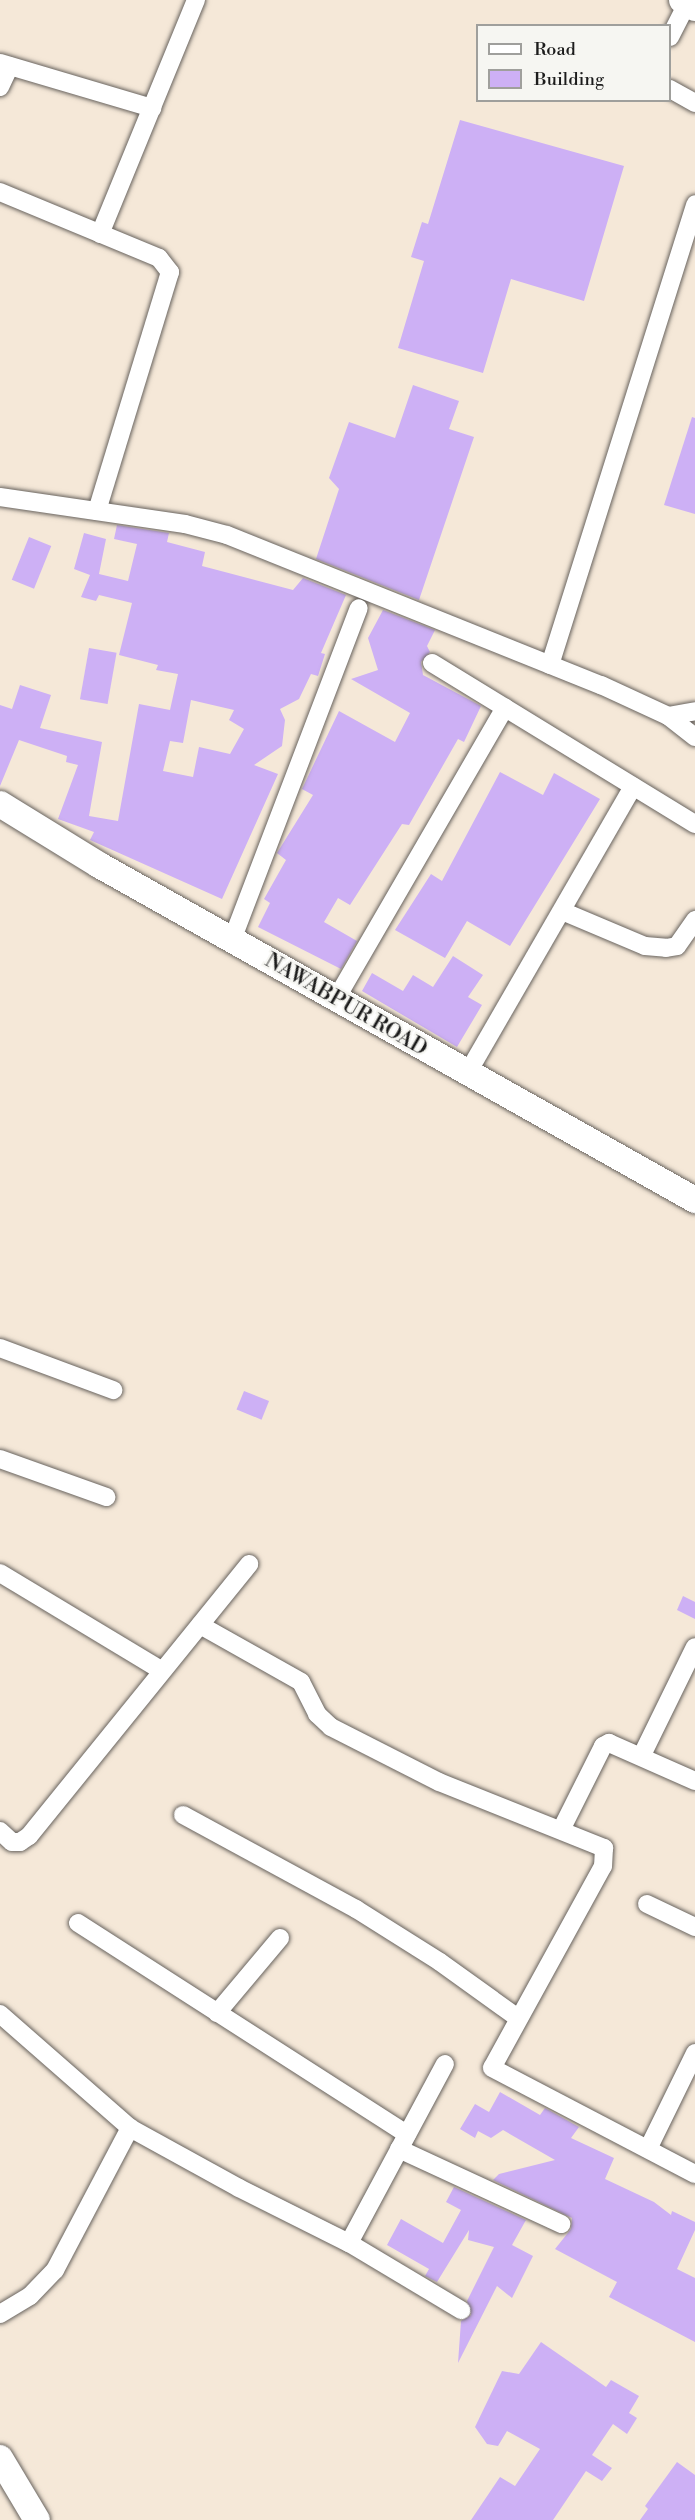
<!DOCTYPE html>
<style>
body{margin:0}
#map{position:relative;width:695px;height:2520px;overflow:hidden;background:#f5e8d8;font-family:"Libre Bodoni",serif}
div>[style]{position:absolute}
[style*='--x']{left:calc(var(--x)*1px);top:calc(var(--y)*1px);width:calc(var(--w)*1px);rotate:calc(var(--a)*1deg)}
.building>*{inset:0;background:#cdb0f5;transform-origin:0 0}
.roads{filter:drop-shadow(0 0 2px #68635e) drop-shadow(0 0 2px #68635e)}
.street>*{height:18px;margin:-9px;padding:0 9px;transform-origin:9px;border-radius:9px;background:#fff}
.secondary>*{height:26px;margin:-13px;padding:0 13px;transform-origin:13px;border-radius:13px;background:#fff}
span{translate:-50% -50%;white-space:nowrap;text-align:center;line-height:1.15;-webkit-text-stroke:4.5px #f6f6f2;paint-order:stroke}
.street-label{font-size:21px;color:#1c1c1c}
.legend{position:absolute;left:476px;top:24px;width:195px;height:78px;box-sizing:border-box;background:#f6f6f2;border:2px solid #9f9f9c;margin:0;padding:8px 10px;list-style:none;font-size:18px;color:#1c1c1c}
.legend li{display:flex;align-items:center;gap:12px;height:30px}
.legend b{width:30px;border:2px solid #9f9f9c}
</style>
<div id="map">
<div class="building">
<i style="clip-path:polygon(460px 120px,624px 166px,584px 301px,511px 279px,483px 373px,398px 348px,424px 261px,411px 257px,422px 222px,428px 224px)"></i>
<i style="clip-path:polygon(413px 385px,459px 401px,449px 429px,474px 437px,419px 600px,316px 559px,339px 489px,329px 478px,349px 422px,395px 438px)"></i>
<i style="clip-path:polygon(692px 417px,695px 418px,695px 514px,664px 505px)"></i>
<i style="clip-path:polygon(evenodd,117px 525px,169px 533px,167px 542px,205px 552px,202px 566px,293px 590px,303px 578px,346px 595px,321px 653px,325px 654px,318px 676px,311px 674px,299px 699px,280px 709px,285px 720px,282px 746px,254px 765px,278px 774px,222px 899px,90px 840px,94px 832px,58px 819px,78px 765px,66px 762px,67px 756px,19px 740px,0 786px,0 705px,12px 709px,20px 685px,51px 695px,40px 728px,102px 742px,89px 816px,118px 821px,139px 704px,170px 710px,178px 674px,156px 670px,158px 665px,119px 655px,132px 603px,99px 595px,96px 601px,81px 597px,90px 575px,74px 569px,84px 533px,106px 539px,99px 574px,128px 581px,137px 544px,114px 539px,117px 525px,191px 700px,234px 710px,229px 720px,244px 729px,230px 754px,199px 747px,193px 777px,163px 771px,170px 741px,183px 743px,191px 700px)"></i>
<i style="left:29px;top:537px;width:24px;height:46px;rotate:22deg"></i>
<i style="clip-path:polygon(383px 610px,435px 630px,427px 646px,430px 652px,421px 662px,423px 675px,481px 706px,464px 742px,458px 739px,409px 825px,402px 824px,350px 905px,338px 898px,324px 922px,357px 941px,341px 969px,258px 927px,270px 903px,264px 899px,286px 860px,277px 853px,313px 795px,302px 789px,339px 711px,395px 742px,410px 713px,351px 679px,378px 670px,368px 638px)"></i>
<i style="left:89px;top:648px;width:28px;height:52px;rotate:10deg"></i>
<i style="clip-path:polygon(500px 772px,543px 795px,554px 773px,600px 799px,510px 946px,467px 921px,445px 958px,395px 930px,431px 874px,442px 881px)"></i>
<i style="clip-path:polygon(453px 956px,483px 975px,468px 997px,482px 1005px,457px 1047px,362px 991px,372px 973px,403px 991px,413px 975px,433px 987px)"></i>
<i style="left:244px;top:1391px;width:27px;height:20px;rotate:22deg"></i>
<i style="clip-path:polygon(683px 1596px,695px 1602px,695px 1619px,677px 1610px)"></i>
<i style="clip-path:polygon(500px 2092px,540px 2115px,545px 2108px,579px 2127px,571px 2138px,614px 2158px,605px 2179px,654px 2202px,671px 2215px,672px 2211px,695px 2222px,695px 2230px,677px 2269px,695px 2278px,695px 2342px,609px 2297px,617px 2282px,555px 2249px,571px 2229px,572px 2218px,493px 2180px,499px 2174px,555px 2160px,503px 2130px,491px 2138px,478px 2131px,475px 2138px,460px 2129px,475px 2104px,489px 2112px)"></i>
<i style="clip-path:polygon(454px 2187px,526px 2220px,512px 2245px,533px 2256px,512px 2298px,497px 2286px,458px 2363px,461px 2321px,471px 2315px,467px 2301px,494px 2247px,468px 2240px,469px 2230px,437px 2282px,425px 2276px,429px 2269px,387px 2245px,401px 2219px,443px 2243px,461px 2210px,446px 2202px)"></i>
<i style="clip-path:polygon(541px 2342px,606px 2387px,611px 2380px,639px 2396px,629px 2413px,637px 2418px,627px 2434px,613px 2424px,592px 2455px,612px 2468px,602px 2481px,586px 2471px,553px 2520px,471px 2520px,500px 2477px,515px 2486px,540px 2449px,507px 2431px,498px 2446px,487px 2444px,475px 2427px,502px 2371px,519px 2374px)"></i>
<i style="clip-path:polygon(677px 2462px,695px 2475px,695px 2520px,640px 2520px,648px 2509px,645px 2506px)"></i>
</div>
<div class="roads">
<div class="street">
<i style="--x:670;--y:37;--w:38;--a:-63"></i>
<i style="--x:0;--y:63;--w:159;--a:16.5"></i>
<i style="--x:0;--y:87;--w:23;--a:-65"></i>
<i style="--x:670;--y:89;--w:29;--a:29"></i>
<i style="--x:0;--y:192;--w:172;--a:22.5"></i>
<i style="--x:159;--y:258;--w:18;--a:52"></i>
<i style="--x:170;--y:272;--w:250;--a:107"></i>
<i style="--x:100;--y:234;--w:253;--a:-67.7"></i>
<i style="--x:0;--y:497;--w:187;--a:8.3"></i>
<i style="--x:185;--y:524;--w:43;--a:14.7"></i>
<i style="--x:227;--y:535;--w:403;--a:21.9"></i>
<i style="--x:601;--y:685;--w:74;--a:24.8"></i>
<i style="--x:668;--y:716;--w:34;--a:38"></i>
<i style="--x:432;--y:663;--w:308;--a:31.5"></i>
<i style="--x:550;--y:665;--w:483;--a:-72.5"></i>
<i style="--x:668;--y:716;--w:27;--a:-10"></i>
<i style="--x:562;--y:911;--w:90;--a:22.9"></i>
<i style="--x:645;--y:946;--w:21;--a:5"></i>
<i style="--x:666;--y:948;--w:11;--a:-10"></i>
<i style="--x:677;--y:946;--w:32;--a:-55"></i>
<i style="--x:232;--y:940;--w:355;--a:-69.1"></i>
<i style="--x:336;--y:999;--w:337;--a:-59.9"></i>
<i style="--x:467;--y:1074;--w:332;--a:-60"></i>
<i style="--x:0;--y:1348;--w:121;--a:20.4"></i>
<i style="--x:0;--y:1459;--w:113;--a:19.7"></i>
<i style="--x:0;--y:1573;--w:188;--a:31.1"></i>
<i style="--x:200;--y:1625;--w:116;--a:29.4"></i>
<i style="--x:301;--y:1682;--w:36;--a:63"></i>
<i style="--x:317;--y:1714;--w:19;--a:43"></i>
<i style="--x:331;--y:1727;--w:121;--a:27"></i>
<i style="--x:439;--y:1782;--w:178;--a:21.8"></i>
<i style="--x:604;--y:1848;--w:18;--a:93"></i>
<i style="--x:603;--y:1866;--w:230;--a:118.8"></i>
<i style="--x:492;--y:2068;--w:229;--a:27.6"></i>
<i style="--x:642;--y:1755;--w:120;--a:-63.9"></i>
<i style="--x:183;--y:1815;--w:197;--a:28.5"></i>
<i style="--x:356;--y:1909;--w:99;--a:32.2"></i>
<i style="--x:440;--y:1962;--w:96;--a:35.7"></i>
<i style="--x:561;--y:1830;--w:94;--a:-63.4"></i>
<i style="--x:603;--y:1746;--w:7;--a:-27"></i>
<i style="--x:609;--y:1743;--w:94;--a:23.8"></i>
<i style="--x:0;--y:1831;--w:16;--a:43"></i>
<i style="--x:12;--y:1842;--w:8;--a:0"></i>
<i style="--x:20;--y:1842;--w:11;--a:-34"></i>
<i style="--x:29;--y:1836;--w:350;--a:-51"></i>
<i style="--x:647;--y:1904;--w:53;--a:25.6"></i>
<i style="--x:78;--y:1923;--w:391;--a:32.7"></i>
<i style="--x:217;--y:2013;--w:98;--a:-50"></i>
<i style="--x:0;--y:2014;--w:173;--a:41.2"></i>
<i style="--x:130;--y:2128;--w:124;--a:28.8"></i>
<i style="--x:239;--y:2188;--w:123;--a:26.6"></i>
<i style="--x:349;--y:2243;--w:131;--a:30.9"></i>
<i style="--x:399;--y:2149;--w:179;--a:24.8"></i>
<i style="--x:648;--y:2149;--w:107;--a:-63.9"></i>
<i style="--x:349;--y:2243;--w:203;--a:-61.8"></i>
<i style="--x:0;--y:2314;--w:35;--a:-31"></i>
<i style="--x:30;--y:2296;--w:36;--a:-46"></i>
<i style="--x:55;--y:2270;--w:161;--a:-62.2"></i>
</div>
<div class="secondary">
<i style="--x:682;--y:0;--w:15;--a:32"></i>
<i style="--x:0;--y:804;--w:116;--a:31.6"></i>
<i style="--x:99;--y:865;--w:684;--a:29.34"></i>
<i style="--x:0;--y:2458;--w:72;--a:59.2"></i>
</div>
</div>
<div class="street-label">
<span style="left:346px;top:1005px;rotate:30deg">NAWABPUR ROAD</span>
</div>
<ul class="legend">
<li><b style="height:8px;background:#fff"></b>Road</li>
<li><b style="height:16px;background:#cdb0f5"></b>Building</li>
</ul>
</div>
